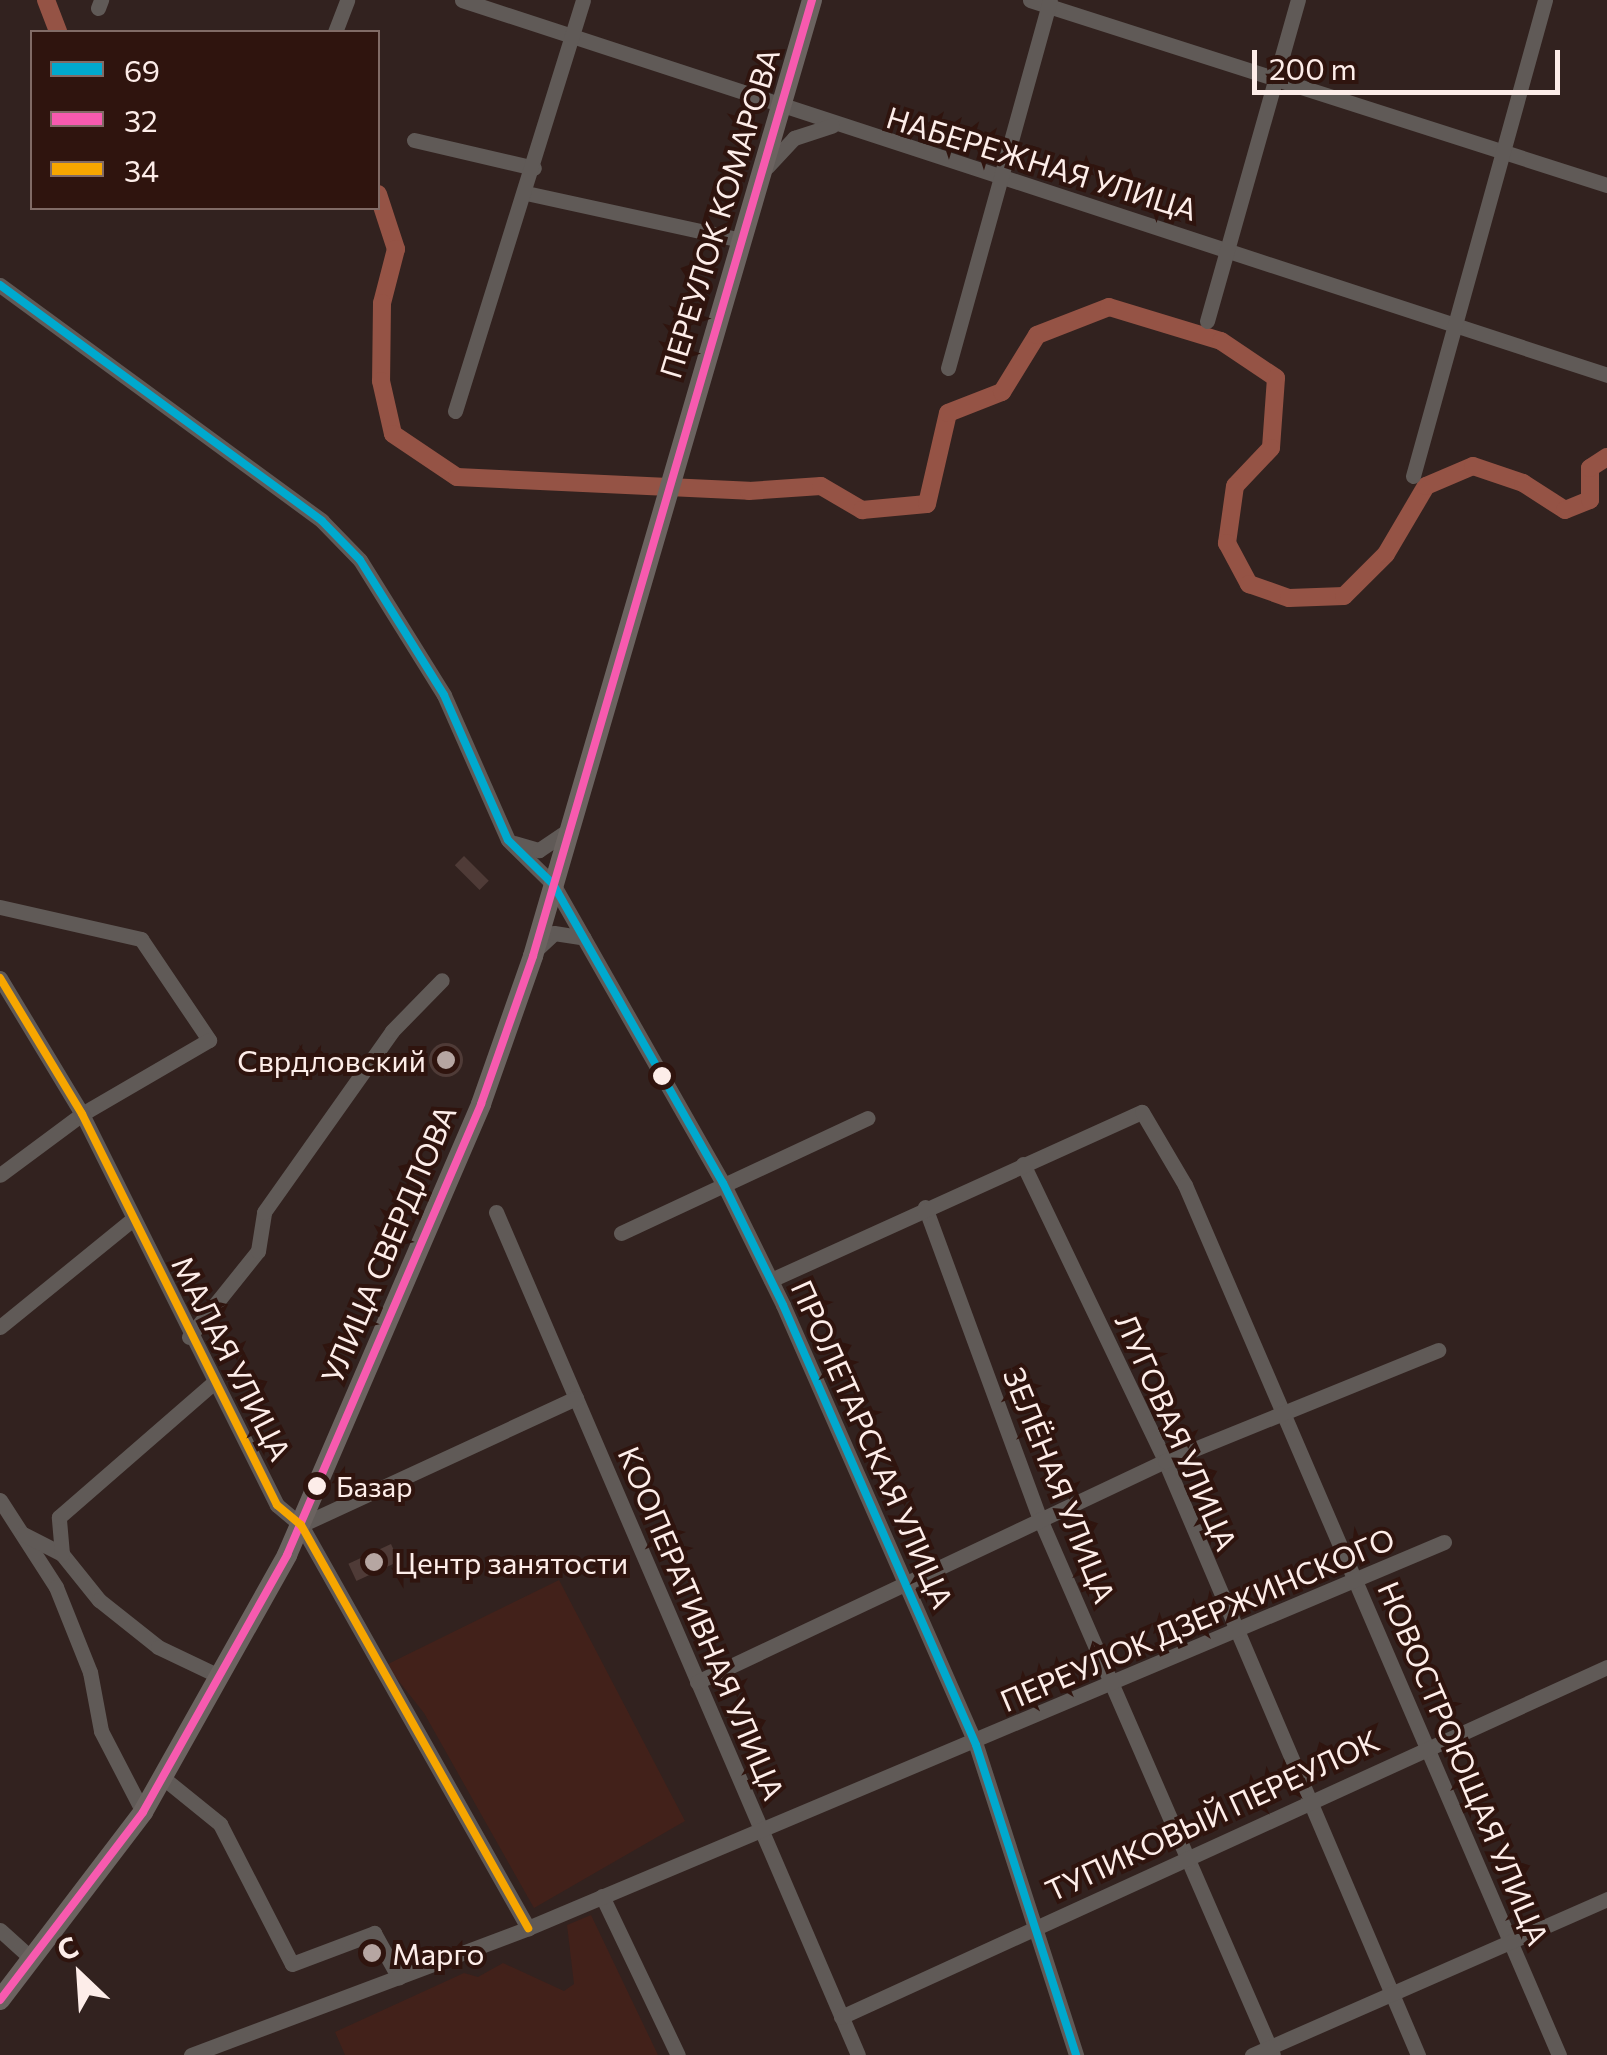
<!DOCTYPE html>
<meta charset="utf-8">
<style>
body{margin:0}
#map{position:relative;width:1607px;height:2055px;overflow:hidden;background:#32221f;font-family:Commissioner,sans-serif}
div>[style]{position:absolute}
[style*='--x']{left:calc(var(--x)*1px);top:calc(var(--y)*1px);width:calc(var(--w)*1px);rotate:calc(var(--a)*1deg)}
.built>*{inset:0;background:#42211a}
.river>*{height:18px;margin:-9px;padding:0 9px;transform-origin:9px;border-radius:9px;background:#955345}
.building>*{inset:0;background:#4f3b37;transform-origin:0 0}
.round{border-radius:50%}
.minor>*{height:15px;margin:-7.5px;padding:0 7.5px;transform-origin:7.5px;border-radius:7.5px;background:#605a57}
.major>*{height:20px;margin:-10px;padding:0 10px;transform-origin:10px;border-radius:10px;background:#6b6360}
.bus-1>*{height:8px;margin:-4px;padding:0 4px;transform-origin:4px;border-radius:4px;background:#00a9ce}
.bus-2>*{height:8px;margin:-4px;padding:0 4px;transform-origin:4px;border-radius:4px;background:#f75aaf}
.bus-3>*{height:8px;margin:-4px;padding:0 4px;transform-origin:4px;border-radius:4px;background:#f7a600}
.dots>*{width:28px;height:28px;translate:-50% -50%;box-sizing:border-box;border:5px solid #2f140e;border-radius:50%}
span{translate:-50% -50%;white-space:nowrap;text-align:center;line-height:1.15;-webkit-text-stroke:8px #2f140e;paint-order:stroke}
.bus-label{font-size:28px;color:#fdede9}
.left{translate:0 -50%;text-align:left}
.street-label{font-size:30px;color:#fdede9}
.poi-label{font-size:30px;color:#fdede9}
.right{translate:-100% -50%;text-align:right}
.legend{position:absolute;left:30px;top:30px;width:350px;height:180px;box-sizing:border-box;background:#2f140e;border:2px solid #816b66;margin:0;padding:12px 18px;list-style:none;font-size:30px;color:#fdede9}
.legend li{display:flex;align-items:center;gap:20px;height:50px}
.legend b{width:50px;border:2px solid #816b66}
.north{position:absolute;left:30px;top:1925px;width:100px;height:100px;-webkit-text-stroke:8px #2f140e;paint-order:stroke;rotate:335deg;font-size:28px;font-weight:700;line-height:40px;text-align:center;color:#fdede9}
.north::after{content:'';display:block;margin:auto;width:35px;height:45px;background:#fdede9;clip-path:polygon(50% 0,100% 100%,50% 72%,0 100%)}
.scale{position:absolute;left:1252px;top:50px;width:308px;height:45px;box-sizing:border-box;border:5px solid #fdede9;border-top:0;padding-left:12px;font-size:30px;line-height:35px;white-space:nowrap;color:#fdede9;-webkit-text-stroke:8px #2f140e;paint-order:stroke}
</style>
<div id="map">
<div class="built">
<i style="clip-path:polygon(559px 1580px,685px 1821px,534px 1908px,424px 1713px,386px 1665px)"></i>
<i style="clip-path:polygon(591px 1915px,658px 2055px,345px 2055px,335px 2032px,464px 1973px,478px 1977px,503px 1963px,564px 1991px,574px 1984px,567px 1925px)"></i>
</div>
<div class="river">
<i style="--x:46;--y:0;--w:34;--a:69"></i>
<i style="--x:378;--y:194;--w:58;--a:71.9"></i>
<i style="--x:396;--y:249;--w:56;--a:104.5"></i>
<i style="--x:382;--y:303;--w:78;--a:90.7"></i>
<i style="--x:381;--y:381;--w:54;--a:77.2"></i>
<i style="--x:393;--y:434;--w:77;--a:33.9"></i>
<i style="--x:457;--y:477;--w:292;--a:2.7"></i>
<i style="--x:749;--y:491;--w:72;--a:-4"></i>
<i style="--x:821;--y:486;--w:48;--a:30.3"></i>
<i style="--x:862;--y:510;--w:65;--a:-5.3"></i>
<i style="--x:927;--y:504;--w:93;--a:-77"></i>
<i style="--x:948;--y:413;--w:58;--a:-21.3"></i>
<i style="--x:1002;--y:392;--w:67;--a:-58.4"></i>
<i style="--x:1037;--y:335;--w:77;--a:-21.3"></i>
<i style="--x:1109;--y:307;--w:117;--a:16.9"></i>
<i style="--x:1221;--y:341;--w:66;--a:33.9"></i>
<i style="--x:1276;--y:378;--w:70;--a:94.1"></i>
<i style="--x:1271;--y:448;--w:52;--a:133.5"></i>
<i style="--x:1235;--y:486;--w:58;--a:98"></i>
<i style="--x:1227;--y:543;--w:47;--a:61.8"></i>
<i style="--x:1249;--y:584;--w:42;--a:19.3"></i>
<i style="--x:1289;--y:598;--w:55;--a:-2.1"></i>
<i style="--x:1344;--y:596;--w:59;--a:-45"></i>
<i style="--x:1386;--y:554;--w:79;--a:-59.5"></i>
<i style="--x:1426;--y:486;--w:51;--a:-23.1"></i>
<i style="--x:1473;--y:466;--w:53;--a:18.8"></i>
<i style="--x:1523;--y:483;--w:50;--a:32.7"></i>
<i style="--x:1565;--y:510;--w:27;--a:-22"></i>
<i style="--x:1590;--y:500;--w:32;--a:-90"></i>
<i style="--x:1590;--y:468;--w:20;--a:-33"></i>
</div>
<div class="building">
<i style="left:464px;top:856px;width:35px;height:13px;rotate:45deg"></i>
<i class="round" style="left:429px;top:1043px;width:34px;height:34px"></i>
<i style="left:391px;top:1544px;width:19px;height:47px;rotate:65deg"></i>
</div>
<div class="minor">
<i style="--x:462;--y:0;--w:1205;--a:18.13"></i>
<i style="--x:1030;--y:0;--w:606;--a:17.78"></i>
<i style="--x:98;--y:8;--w:9;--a:-69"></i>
<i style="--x:335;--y:32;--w:34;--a:-69"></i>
<i style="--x:414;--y:140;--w:123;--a:13.1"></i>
<i style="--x:767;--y:167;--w:40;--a:-47"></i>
<i style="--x:794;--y:138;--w:40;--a:-18"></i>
<i style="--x:526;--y:193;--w:221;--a:12.3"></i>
<i style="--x:0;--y:285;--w:399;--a:36.2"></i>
<i style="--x:322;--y:521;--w:54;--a:45.7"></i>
<i style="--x:360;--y:560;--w:159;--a:58.1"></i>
<i style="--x:444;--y:695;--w:158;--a:66.2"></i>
<i style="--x:508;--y:840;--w:63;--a:44.4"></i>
<i style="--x:553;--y:884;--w:344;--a:60.4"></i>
<i style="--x:723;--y:1183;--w:136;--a:63.8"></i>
<i style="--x:783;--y:1305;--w:480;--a:66.3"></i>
<i style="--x:976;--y:1745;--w:326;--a:72.1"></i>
<i style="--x:1207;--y:321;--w:334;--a:-74.2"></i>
<i style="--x:948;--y:368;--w:381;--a:-74.5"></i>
<i style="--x:455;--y:411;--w:430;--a:-72.7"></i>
<i style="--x:1413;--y:476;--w:494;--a:-74.5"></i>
<i style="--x:514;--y:843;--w:26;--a:16"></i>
<i style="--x:539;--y:850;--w:34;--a:-34"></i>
<i style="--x:0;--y:907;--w:145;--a:12.8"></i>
<i style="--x:141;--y:939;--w:122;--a:56"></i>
<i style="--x:209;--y:1040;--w:147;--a:149.8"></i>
<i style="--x:82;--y:1114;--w:102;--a:143.4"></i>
<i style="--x:537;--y:949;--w:23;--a:-43"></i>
<i style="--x:554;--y:933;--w:30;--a:9"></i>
<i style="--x:0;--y:978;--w:159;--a:58.9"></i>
<i style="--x:82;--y:1114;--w:437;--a:63.5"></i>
<i style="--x:277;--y:1505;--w:31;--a:40"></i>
<i style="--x:301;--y:1525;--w:463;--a:60.6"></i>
<i style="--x:1023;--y:1164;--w:329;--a:64.4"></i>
<i style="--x:1165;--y:1461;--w:646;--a:66.93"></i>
<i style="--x:925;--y:1207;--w:333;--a:69.8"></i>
<i style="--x:1040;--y:1519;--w:584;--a:66.51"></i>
<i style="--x:496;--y:1212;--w:917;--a:66.76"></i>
<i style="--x:621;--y:1233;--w:272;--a:-25"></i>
<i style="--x:771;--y:1280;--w:407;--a:-24.4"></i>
<i style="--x:1142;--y:1112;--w:85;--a:59.5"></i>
<i style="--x:1185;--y:1185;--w:947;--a:66.74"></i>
<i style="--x:0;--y:1327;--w:171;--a:-39.1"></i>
<i style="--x:189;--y:1337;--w:110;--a:-51.3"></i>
<i style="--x:258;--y:1251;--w:39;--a:-81"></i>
<i style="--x:264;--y:1212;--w:222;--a:-54.7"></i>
<i style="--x:392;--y:1031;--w:71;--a:-45.6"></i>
<i style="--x:0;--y:1500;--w:103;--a:57.2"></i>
<i style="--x:56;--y:1587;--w:92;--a:68.2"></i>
<i style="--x:90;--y:1672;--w:60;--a:79.4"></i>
<i style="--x:101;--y:1731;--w:91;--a:62.6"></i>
<i style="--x:301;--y:1525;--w:303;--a:-24.8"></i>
<i style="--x:23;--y:1534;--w:44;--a:27.1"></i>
<i style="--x:62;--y:1554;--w:59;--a:51.2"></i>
<i style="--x:99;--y:1600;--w:75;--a:38.5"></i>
<i style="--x:158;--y:1647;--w:68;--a:25.4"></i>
<i style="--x:62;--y:1554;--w:37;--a:-95"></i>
<i style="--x:59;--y:1517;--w:204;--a:-41"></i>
<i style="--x:697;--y:1682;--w:518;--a:-25.28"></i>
<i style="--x:1165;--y:1461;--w:295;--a:-22.1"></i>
<i style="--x:162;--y:1777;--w:75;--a:39"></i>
<i style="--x:220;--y:1824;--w:157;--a:62.8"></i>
<i style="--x:292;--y:1964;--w:88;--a:-20.7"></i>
<i style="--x:374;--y:1933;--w:51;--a:60.9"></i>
<i style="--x:602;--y:1896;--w:176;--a:64.5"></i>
<i style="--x:0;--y:1930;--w:43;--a:42.2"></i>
<i style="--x:841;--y:2017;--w:842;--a:-24.56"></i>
<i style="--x:191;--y:2055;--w:360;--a:-20.6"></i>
<i style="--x:528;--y:1928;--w:994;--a:-22.85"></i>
<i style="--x:1252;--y:2055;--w:388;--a:-23.7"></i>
</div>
<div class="major">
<i style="--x:0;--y:2000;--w:236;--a:-52.7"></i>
<i style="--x:143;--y:1812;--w:295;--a:-60.7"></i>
<i style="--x:287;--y:1555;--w:491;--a:-66.7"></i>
<i style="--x:481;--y:1104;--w:157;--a:-70.6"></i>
<i style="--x:533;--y:956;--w:996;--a:-73.73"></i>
</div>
<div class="bus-1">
<i style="--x:0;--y:285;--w:399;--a:36.2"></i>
<i style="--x:322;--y:521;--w:54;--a:45.7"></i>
<i style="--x:360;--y:560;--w:159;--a:58.1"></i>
<i style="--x:444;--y:695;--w:158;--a:66.2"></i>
<i style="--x:508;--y:840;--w:63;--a:44.4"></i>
<i style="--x:553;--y:884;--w:344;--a:60.4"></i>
<i style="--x:723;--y:1183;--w:136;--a:63.8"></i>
<i style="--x:783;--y:1305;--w:480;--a:66.3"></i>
<i style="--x:976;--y:1745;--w:326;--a:72.1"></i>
</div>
<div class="bus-2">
<i style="--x:0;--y:2000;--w:236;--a:-52.7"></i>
<i style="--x:143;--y:1812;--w:295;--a:-60.7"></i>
<i style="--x:287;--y:1555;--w:491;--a:-66.7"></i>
<i style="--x:481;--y:1104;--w:157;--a:-70.6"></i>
<i style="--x:533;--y:956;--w:996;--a:-73.73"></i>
</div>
<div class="bus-3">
<i style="--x:0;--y:978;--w:159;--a:58.9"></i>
<i style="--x:82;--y:1114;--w:437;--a:63.5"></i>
<i style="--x:277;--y:1505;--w:31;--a:40"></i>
<i style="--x:301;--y:1525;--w:463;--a:60.6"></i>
</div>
<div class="dots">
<i style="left:446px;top:1060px;background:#b6a6a2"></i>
<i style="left:662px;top:1076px;background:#fdede9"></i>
<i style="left:317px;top:1486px;background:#fdede9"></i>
<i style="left:374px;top:1562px;background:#b6a6a2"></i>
<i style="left:372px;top:1953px;background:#b6a6a2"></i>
</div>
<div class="bus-label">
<span class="left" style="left:336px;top:1486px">Базар</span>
</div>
<div class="street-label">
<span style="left:1042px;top:163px;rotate:17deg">НАБЕРЕЖНАЯ УЛИЦА</span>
<span style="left:719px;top:213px;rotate:-73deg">ПЕРЕУЛОК КОМАРОВА</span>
<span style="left:388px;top:1244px;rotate:-67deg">УЛИЦА СВЕРДЛОВА</span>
<span style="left:232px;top:1358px;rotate:63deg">МАЛАЯ УЛИЦА</span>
<span style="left:1177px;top:1432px;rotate:66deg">ЛУГОВАЯ УЛИЦА</span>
<span style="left:873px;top:1444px;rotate:66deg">ПРОЛЕТАРСКАЯ УЛИЦА</span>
<span style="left:1060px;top:1485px;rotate:68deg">ЗЕЛЁНАЯ УЛИЦА</span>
<span style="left:1197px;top:1619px;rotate:-23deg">ПЕРЕУЛОК ДЗЕРЖИНСКОГО</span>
<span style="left:702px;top:1623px;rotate:67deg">КООПЕРАТИВНАЯ УЛИЦА</span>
<span style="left:1464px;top:1763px;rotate:67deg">НОВОСТРОЮЩАЯ УЛИЦА</span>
<span style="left:1212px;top:1815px;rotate:-25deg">ТУПИКОВЫЙ ПЕРЕУЛОК</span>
</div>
<div class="poi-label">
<span class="right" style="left:426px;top:1060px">Сврдловский</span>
<span class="left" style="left:394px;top:1562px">Центр занятости</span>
<span class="left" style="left:392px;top:1953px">Марго</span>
</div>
<ul class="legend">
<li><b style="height:12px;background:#00a9ce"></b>69</li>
<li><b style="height:12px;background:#f75aaf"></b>32</li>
<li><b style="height:12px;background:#f7a600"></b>34</li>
</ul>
<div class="north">С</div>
<div class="scale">200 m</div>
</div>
